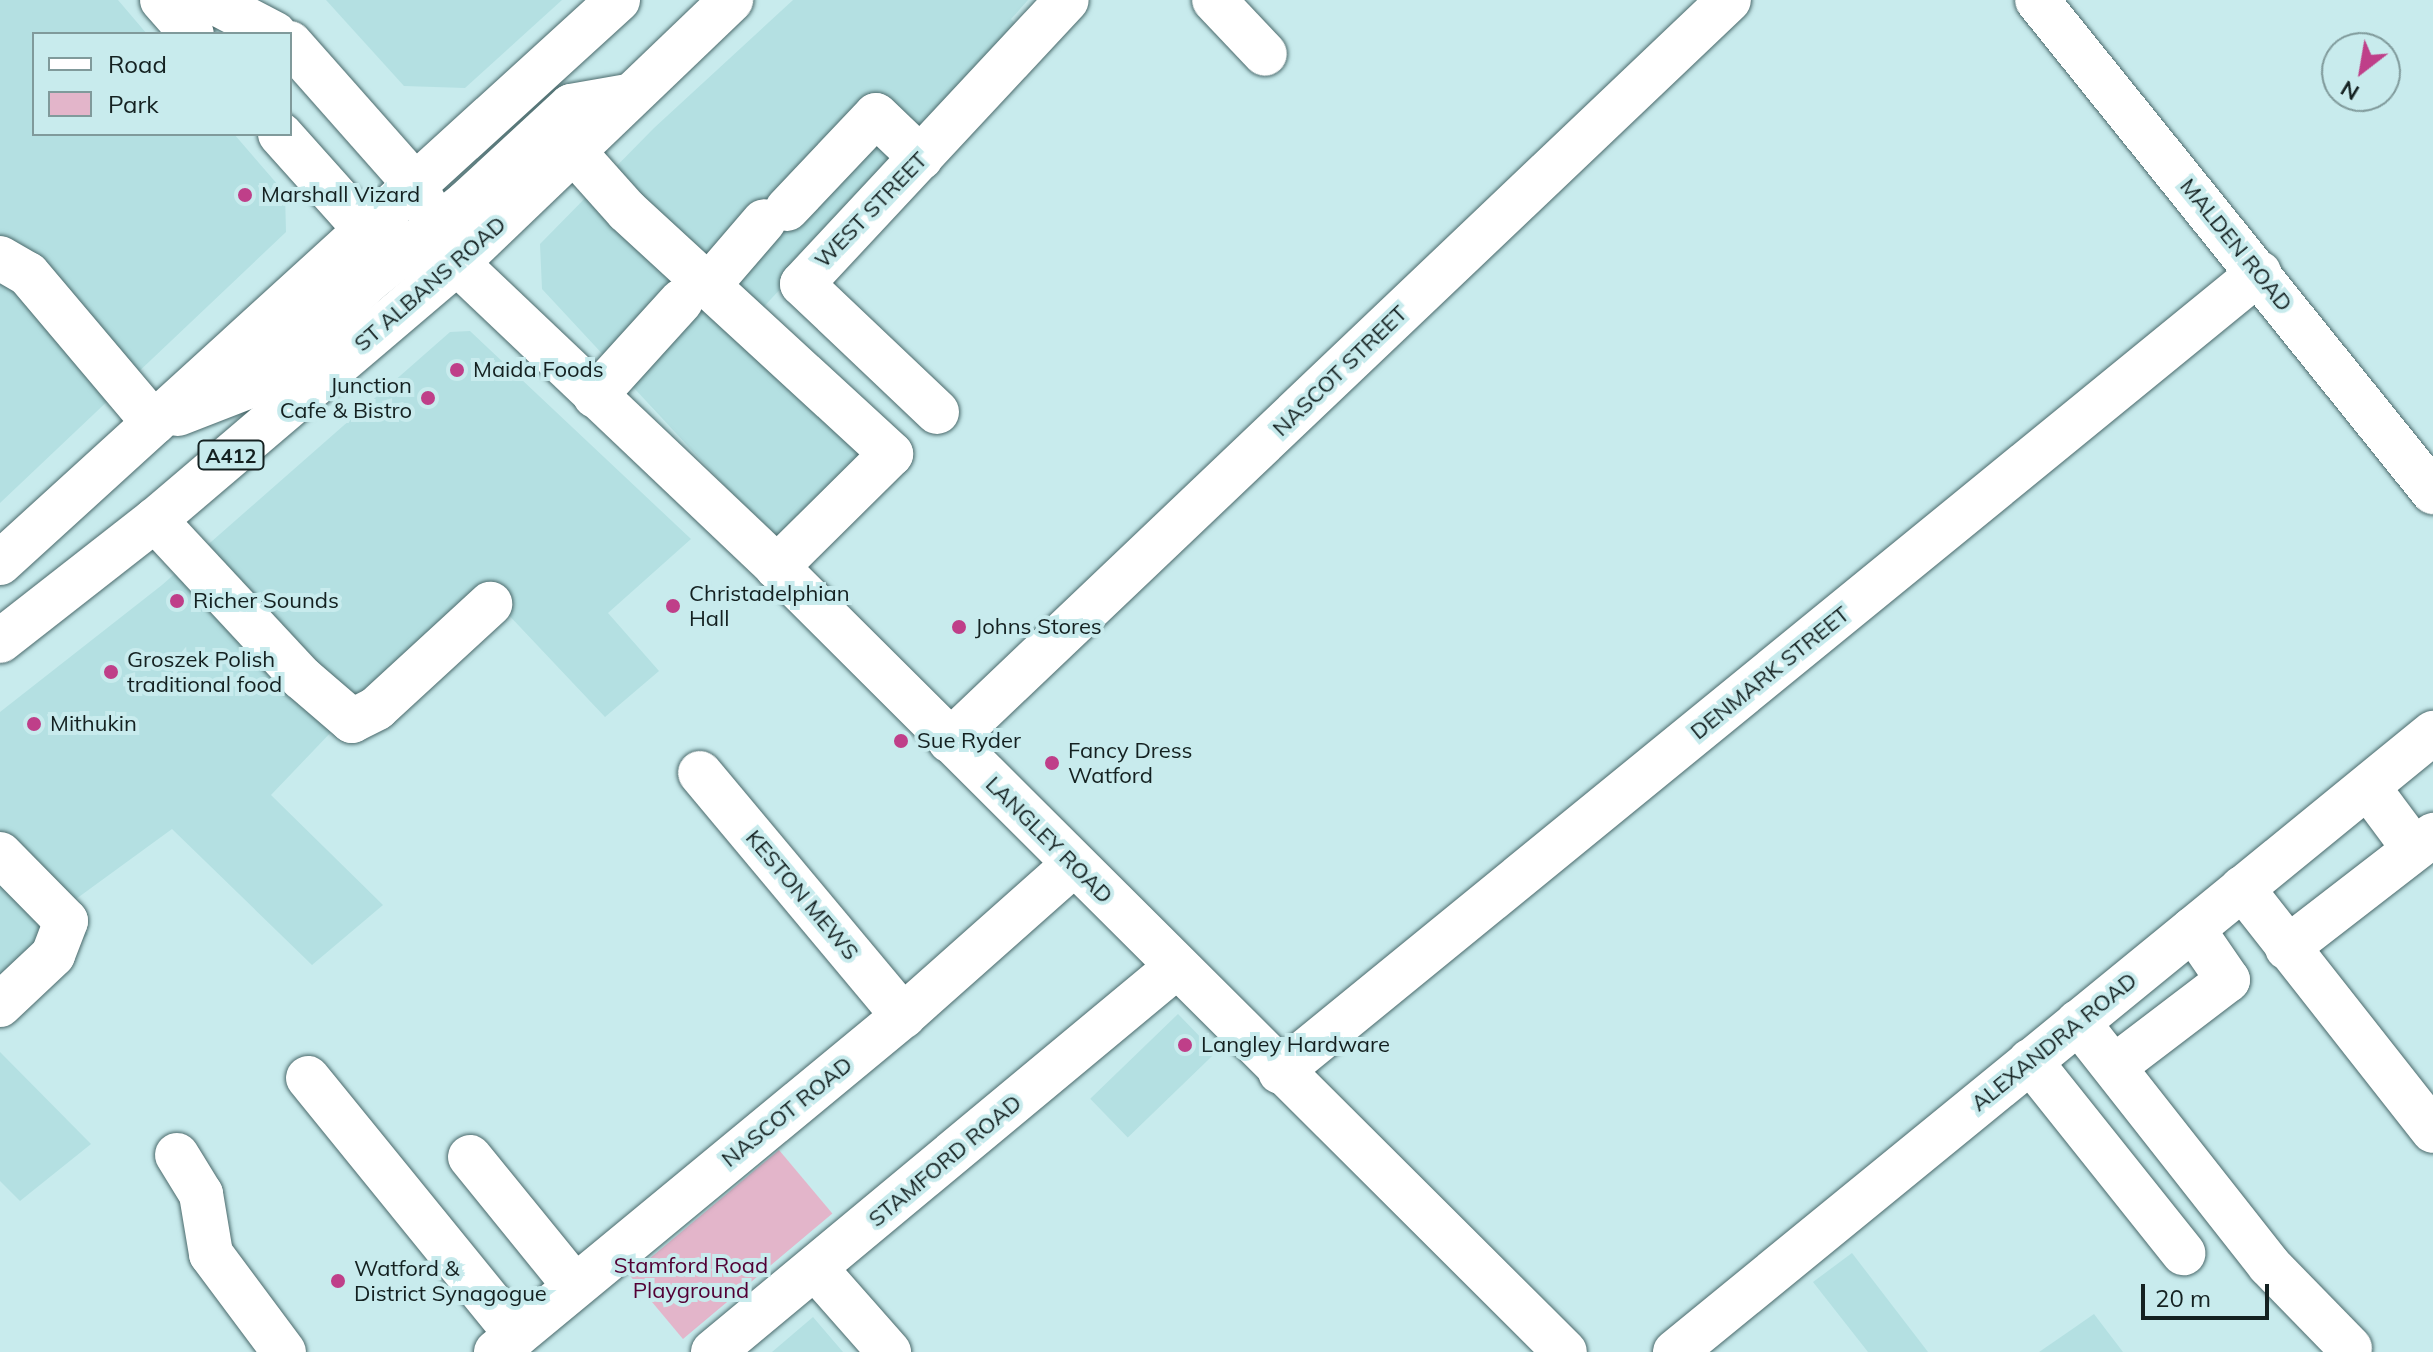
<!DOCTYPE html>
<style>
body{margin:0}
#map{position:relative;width:2433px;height:1352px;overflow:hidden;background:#c8ebed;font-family:Mulish,sans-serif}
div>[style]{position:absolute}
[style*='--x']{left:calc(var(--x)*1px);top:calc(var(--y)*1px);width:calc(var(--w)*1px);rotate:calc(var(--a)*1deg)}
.built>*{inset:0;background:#b4e0e2;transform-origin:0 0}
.green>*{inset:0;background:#e3b5ca;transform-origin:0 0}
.roads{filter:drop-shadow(0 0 2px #4a696b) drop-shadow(0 0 2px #4a696b)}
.minor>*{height:44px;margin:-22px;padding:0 22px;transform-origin:22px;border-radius:22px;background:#fff}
.major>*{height:44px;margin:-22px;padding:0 22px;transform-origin:22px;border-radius:22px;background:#fff}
.dots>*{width:22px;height:22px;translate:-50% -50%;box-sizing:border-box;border:4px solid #c8ebed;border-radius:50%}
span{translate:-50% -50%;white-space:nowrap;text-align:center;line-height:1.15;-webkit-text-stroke:8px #c8ebed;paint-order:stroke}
.shield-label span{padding:2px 6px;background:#c8ebed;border:2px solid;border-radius:6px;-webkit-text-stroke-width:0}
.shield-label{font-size:20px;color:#142121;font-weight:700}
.poi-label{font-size:22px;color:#142121}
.left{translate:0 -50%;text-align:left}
.right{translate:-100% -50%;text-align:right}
.street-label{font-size:22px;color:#142121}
.park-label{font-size:22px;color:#530035}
.legend{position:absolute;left:32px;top:32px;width:260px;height:104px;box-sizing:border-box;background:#c8ebed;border:2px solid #809a9b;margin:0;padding:10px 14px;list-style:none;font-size:24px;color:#142121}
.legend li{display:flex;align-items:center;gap:16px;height:40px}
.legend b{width:40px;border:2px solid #809a9b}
.north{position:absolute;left:2321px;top:32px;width:80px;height:80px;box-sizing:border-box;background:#c8ebed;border:2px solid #809a9b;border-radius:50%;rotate:211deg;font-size:22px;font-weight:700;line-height:32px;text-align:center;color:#142121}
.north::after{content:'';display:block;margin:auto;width:28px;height:36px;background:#bf3f89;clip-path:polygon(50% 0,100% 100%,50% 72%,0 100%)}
.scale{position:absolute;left:2141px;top:1284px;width:128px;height:36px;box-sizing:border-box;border:4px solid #142121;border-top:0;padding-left:10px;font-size:24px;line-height:28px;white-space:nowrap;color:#142121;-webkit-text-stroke:6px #c8ebed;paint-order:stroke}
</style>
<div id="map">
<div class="built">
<i style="clip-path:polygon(0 0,118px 0,147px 34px,34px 34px,34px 134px,234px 134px,285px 193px,286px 232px,0 503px)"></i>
<i style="clip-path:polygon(326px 0,562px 0,465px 88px,404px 86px)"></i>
<i style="clip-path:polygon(793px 0,1028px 0,1011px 19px,1021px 29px,759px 312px,913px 453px,809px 552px,786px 544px,726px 487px,542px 289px,540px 244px,654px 128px)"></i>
<i style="clip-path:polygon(470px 331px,691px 539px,608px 613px,659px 671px,605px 717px,504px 610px,370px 737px,336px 727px,271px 795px,383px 905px,312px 965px,172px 829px,65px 907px,88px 934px,0 1026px,0 712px,162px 585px,450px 332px)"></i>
<i style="left:1178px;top:1014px;width:54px;height:122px;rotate:46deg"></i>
<i style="clip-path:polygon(0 1052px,91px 1144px,20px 1201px,0 1181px)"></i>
<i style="clip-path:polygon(1852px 1253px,1928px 1352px,1868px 1352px,1813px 1282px)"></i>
<i style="clip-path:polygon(2094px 1314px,2123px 1352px,2039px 1352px,2071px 1330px)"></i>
<i style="clip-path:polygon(813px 1317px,843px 1352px,772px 1352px)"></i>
</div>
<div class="green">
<i style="left:779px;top:1150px;width:83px;height:195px;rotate:50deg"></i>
</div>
<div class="roads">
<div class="minor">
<i style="--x:162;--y:0;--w:45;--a:48.6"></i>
<i style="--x:210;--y:0;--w:73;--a:27.6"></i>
<i style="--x:1214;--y:0;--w:74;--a:46.6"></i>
<i style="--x:2037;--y:0;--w:632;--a:51.17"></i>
<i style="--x:290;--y:43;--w:186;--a:48.5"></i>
<i style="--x:413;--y:182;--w:92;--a:61.5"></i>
<i style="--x:457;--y:263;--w:441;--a:43.5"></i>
<i style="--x:777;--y:567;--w:1112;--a:44.89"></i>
<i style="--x:280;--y:134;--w:127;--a:48.2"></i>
<i style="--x:365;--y:229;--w:38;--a:20"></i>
<i style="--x:576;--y:154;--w:76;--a:48.2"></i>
<i style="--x:627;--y:211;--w:359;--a:42.6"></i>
<i style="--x:891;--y:454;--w:161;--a:135.3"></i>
<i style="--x:787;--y:209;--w:129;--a:-46.6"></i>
<i style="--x:876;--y:115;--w:62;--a:43.7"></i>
<i style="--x:0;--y:258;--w:32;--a:30"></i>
<i style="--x:28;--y:274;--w:195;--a:49.8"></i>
<i style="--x:709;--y:285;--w:84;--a:-49.3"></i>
<i style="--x:595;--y:396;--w:128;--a:-47.8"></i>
<i style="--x:937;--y:412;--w:186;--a:-136.5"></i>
<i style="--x:802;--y:284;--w:388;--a:-47"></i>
<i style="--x:155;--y:520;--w:216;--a:47.1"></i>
<i style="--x:302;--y:678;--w:66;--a:40.7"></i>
<i style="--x:352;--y:721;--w:28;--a:-27"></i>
<i style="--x:377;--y:708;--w:154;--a:-42.6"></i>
<i style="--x:950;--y:741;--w:1075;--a:-43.57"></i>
<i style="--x:700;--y:773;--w:317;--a:50.1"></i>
<i style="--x:2368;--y:787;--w:77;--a:53.4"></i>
<i style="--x:0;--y:854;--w:94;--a:45.4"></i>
<i style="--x:66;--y:921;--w:36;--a:111"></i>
<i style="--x:53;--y:955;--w:73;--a:136.7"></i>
<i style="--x:2242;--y:888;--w:309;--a:51.8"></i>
<i style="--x:2287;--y:948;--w:185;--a:-37.7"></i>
<i style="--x:2078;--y:1022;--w:309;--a:51.8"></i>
<i style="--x:2269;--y:1265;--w:116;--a:45.7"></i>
<i style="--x:2030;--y:1061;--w:246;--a:51.4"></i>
<i style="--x:2115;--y:1066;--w:142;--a:-37.3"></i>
<i style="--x:2228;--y:980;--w:62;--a:-124.5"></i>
<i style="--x:1280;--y:1072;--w:1264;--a:-39.22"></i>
<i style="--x:308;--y:1078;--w:331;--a:50.9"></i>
<i style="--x:177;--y:1155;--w:46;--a:58.4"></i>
<i style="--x:201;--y:1194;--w:61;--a:80.5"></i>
<i style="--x:211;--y:1254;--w:122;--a:53.3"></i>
<i style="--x:470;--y:1157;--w:166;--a:50.9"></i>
<i style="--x:815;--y:1268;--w:112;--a:48.6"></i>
<i style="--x:496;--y:1352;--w:528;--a:-39.54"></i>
<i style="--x:903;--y:1016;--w:227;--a:-41.6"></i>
<i style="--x:713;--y:1352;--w:601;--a:-39.73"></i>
<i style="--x:1675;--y:1352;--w:979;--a:-39.24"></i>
</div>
<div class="major">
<i style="--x:178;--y:414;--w:91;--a:-21.2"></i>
<i style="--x:263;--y:381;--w:146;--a:-43.6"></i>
<i style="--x:369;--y:280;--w:124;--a:-38.4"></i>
<i style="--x:466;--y:203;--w:143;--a:-42.7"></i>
<i style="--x:571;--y:106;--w:58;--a:-10"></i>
<i style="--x:0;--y:563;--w:836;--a:-42.33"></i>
<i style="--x:0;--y:641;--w:197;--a:-38"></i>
<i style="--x:155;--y:520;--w:397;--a:-40.4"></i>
<i style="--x:457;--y:263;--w:380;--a:-43.8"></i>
</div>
</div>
<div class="dots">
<i style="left:245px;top:195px;background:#bf3f89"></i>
<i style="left:457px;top:370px;background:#bf3f89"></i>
<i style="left:428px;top:398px;background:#bf3f89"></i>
<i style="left:177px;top:601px;background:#bf3f89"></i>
<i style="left:673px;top:606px;background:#bf3f89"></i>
<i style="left:959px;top:627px;background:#bf3f89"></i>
<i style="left:111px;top:672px;background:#bf3f89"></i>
<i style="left:34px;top:724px;background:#bf3f89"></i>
<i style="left:901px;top:741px;background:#bf3f89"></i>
<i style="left:1052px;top:763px;background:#bf3f89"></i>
<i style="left:1185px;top:1045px;background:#bf3f89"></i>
<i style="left:338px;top:1281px;background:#bf3f89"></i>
</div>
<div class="shield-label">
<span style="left:231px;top:455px">A412</span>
</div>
<div class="poi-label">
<span class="left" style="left:261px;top:195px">Marshall Vizard</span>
<span class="left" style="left:473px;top:370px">Maida Foods</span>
<span class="right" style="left:412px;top:398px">Junction<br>Cafe &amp; Bistro</span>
<span class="left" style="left:689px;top:606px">Christadelphian<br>Hall</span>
<span class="left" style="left:193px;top:601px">Richer Sounds</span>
<span class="left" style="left:975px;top:627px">Johns Stores</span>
<span class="left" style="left:127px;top:672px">Groszek Polish<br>traditional food</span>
<span class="left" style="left:50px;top:724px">Mithukin</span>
<span class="left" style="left:917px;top:741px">Sue Ryder</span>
<span class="left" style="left:1068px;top:763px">Fancy Dress<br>Watford</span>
<span class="left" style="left:1201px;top:1045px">Langley Hardware</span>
<span class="left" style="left:354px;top:1281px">Watford &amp;<br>District Synagogue</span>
</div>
<div class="street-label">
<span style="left:871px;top:210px;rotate:-46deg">WEST STREET</span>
<span style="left:2236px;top:245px;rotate:51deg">MALDEN ROAD</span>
<span style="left:430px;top:284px;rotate:-41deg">ST ALBANS ROAD</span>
<span style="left:1340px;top:371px;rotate:-44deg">NASCOT STREET</span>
<span style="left:1770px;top:673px;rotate:-39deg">DENMARK STREET</span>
<span style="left:1049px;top:840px;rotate:45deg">LANGLEY ROAD</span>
<span style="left:802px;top:895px;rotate:50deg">KESTON MEWS</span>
<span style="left:2054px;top:1042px;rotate:-39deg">ALEXANDRA ROAD</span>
<span style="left:787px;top:1112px;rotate:-39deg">NASCOT ROAD</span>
<span style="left:945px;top:1161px;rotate:-40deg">STAMFORD ROAD</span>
</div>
<div class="park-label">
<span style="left:691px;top:1278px">Stamford Road<br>Playground</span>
</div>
<ul class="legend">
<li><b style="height:10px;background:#fff"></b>Road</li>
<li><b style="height:22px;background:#e3b5ca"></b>Park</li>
</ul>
<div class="north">N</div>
<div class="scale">20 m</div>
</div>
